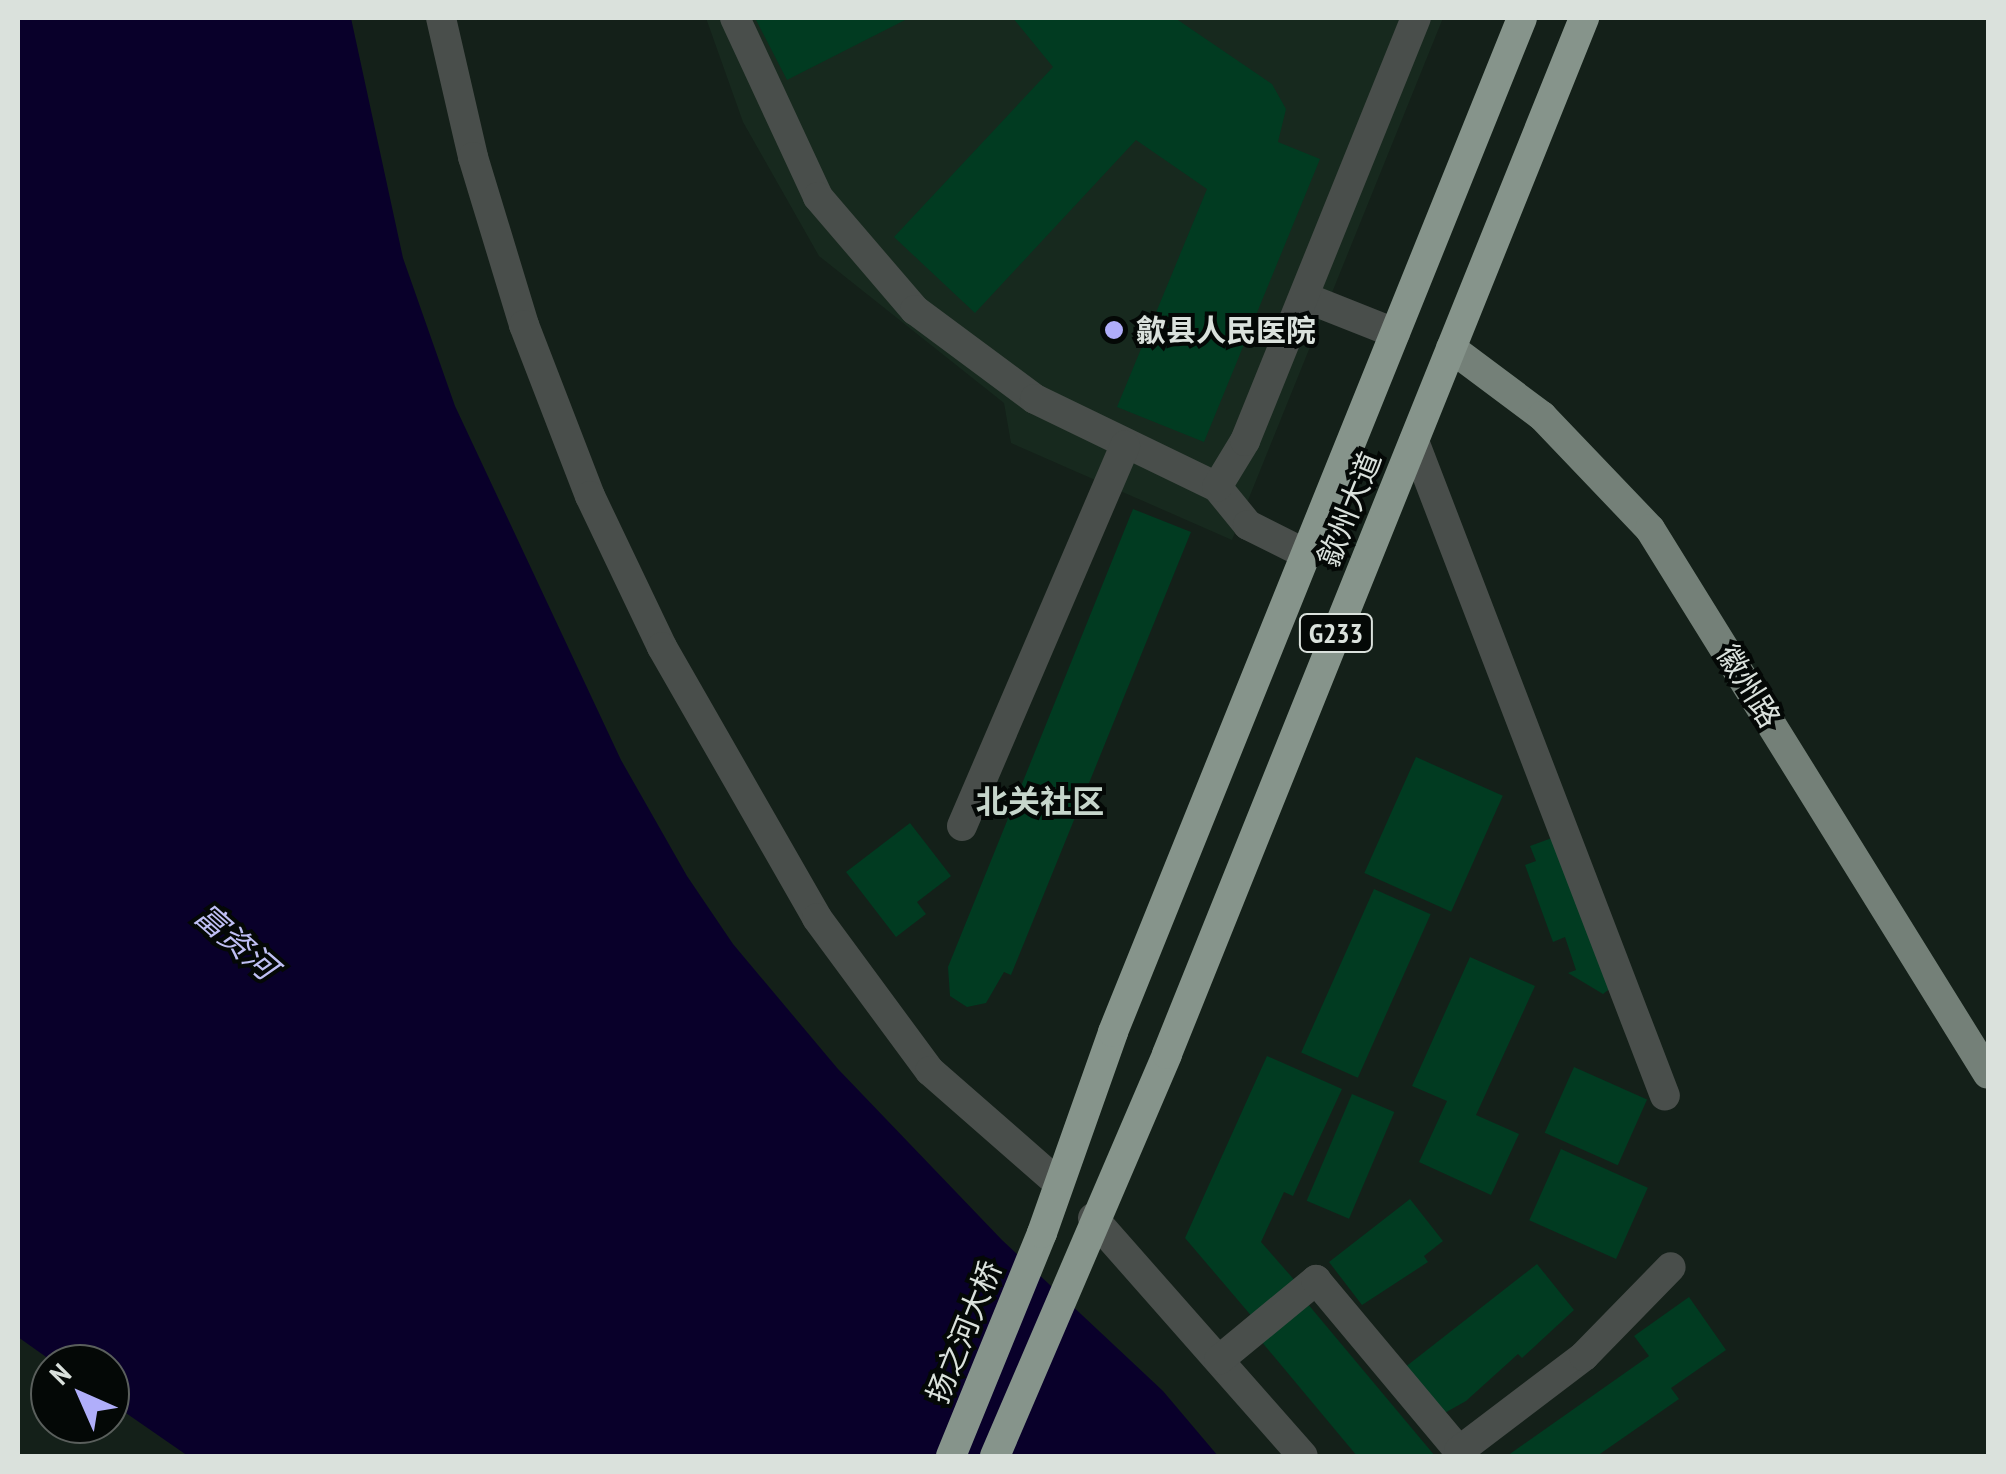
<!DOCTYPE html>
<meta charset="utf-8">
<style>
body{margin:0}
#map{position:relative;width:2006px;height:1474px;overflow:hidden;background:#142019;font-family:"PT Sans Narrow","Noto Sans SC",sans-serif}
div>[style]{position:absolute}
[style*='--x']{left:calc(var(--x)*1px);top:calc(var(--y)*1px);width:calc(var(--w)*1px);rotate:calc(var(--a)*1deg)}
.built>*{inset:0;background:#17291e}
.water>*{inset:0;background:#09002a}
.building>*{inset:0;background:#013b21;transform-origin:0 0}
.minor>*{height:30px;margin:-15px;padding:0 15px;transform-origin:15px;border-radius:15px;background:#494e4b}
.major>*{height:30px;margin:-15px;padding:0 15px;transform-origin:15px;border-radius:15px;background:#748078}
.highway>*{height:30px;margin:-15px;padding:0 15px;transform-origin:15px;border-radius:15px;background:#86948b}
.dots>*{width:28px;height:28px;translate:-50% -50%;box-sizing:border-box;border:5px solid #040806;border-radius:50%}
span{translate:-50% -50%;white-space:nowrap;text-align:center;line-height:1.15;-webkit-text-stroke:8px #040806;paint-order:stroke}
.shield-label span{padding:2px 8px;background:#040806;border:2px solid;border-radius:8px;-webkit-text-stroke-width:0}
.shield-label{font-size:28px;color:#dae1dc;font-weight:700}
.poi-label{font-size:30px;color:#dae1dc;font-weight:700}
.left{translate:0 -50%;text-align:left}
.street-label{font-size:30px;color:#dae1dc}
.neighbourhood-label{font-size:32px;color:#c6d5cb;font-weight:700}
.water-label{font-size:32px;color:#bfbff3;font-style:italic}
.frame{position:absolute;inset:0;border:20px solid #dae1dc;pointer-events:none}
.north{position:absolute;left:30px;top:1344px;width:100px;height:100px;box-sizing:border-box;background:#040806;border:2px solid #5a5f5c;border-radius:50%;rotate:315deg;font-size:28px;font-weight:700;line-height:40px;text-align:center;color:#dae1dc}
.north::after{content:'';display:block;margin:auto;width:35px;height:45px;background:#b0aefa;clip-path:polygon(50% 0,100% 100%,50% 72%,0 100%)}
</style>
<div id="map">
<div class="built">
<i style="clip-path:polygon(706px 18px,1443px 18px,1232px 540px,1011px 443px,1004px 403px,819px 256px,743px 122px)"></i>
</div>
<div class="water">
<i style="clip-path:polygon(18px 18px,351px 18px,403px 258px,455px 406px,621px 760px,687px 876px,733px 944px,838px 1069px,1002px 1240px,1163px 1391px,1218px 1456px,188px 1456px,110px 1402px,110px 1364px,56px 1364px,18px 1337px)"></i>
</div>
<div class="building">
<i style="clip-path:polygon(755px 18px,909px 18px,787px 80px)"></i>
<i style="clip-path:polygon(1013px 18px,1175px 18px,1272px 84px,1286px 109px,1278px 142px,1320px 159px,1204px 442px,1117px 407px,1207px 189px,1136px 140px,975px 313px,894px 237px,1053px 67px)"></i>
<i style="clip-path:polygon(1133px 509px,1191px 532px,1011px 975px,1004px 972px,986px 1003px,967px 1007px,950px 996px,948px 967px)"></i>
<i style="left:1416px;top:757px;width:95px;height:127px;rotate:24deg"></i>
<i style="clip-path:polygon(910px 823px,951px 876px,917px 902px,926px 914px,896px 937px,846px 872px)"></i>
<i style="clip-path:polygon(1560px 835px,1616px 984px,1603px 994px,1568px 973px,1576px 970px,1565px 937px,1553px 942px,1525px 865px,1536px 861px,1530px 846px)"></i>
<i style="left:1374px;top:889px;width:62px;height:179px;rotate:24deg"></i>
<i style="clip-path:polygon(1470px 957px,1535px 986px,1476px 1115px,1519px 1134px,1491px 1195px,1419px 1162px,1447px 1101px,1412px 1086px)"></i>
<i style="clip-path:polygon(1267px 1056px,1342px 1089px,1293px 1196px,1284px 1192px,1261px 1242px,1297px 1283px,1254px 1319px,1185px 1238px)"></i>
<i style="left:1574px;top:1067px;width:80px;height:72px;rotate:24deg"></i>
<i style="left:1352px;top:1094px;width:46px;height:116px;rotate:23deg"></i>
<i style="left:1561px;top:1149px;width:95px;height:78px;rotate:24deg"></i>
<i style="clip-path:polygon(1410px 1199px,1443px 1241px,1424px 1256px,1428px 1262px,1362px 1305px,1329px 1262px)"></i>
<i style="clip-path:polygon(1537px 1264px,1574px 1310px,1522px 1358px,1518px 1354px,1466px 1401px,1441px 1415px,1404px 1368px)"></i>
<i style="clip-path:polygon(1689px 1297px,1726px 1350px,1671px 1388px,1679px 1399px,1597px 1456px,1507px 1456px,1649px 1356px,1634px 1336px)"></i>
<i style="clip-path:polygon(1307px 1303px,1435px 1456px,1357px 1456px,1261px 1341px)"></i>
</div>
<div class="minor">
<i style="--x:441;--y:18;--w:143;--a:77"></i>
<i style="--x:473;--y:157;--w:176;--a:73.1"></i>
<i style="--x:524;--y:325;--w:183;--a:68.9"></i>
<i style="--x:590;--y:496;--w:167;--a:64.5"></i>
<i style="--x:662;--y:647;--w:312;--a:60.2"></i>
<i style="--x:817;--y:918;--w:190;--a:53.6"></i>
<i style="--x:930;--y:1071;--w:170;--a:41.2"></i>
<i style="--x:735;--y:18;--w:197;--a:65.1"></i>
<i style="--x:818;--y:197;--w:149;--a:49.4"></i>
<i style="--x:915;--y:310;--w:149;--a:36.6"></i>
<i style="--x:1035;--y:399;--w:202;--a:25.8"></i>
<i style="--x:1217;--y:487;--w:49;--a:50.8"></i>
<i style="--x:1248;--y:525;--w:65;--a:26.6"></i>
<i style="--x:1304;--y:297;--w:98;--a:21.6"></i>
<i style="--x:1414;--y:441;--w:701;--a:69.03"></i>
<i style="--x:1217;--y:487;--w:54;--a:-58.7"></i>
<i style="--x:1245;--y:441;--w:456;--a:-68"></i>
<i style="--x:962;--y:826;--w:414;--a:-66.8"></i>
<i style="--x:1093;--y:1218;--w:317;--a:48.6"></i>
<i style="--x:1219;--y:1360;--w:126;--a:-39.5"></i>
<i style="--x:1316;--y:1280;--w:229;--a:50.1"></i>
<i style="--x:1459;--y:1451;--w:157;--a:-37.2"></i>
<i style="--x:1584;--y:1356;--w:124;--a:-45.7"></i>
</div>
<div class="major">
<i style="--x:1451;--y:348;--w:114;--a:36.8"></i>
<i style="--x:1542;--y:416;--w:156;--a:46.3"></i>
<i style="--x:1650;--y:529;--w:641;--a:58.19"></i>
</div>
<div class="highway">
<i style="--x:951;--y:1456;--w:241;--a:-67.8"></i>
<i style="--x:1042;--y:1233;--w:213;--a:-70.5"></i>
<i style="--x:1113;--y:1032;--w:1093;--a:-68.03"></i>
<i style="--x:995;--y:1456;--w:437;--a:-66.8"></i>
<i style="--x:1167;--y:1054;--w:1117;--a:-68.07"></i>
</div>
<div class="dots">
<i style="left:1114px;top:330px;background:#b0aefa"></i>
</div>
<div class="shield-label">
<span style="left:1336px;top:633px">G233</span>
</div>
<div class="poi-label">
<span class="left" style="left:1136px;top:330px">歙县人民医院</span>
</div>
<div class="street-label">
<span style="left:1349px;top:509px;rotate:-68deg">歙州大道</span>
<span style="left:1749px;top:686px;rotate:58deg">徽州路</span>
<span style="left:964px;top:1332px;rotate:-68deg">扬之河大桥</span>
</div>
<div class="neighbourhood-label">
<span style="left:1040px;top:801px">北关社区</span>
</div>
<div class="water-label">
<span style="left:236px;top:941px;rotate:41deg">富资河</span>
</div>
<div class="frame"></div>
<div class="north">N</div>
</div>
